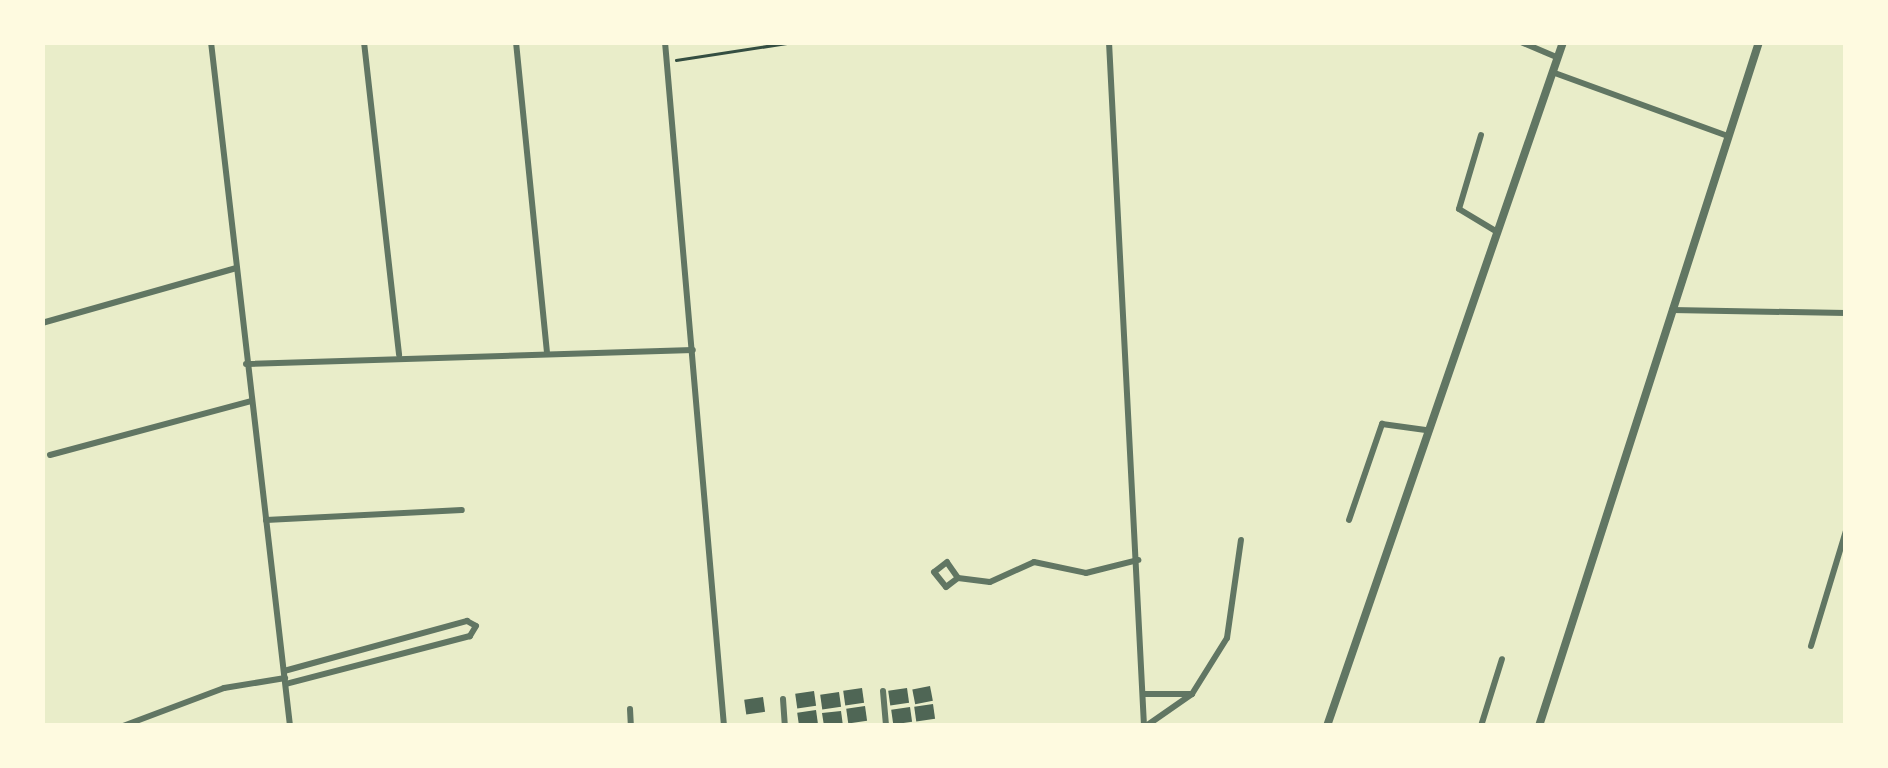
<!DOCTYPE html>
<style>
body{margin:0}
#map{position:relative;width:1888px;height:768px;overflow:hidden;background:#e9edc9;font-family:Montserrat,sans-serif}
div>[style]{position:absolute}
[style*='--x']{left:calc(var(--x)*1px);top:calc(var(--y)*1px);width:calc(var(--w)*1px);rotate:calc(var(--a)*1deg)}
.building>*{inset:0;background:#4f6655;transform-origin:0 0}
.path>*{height:2.5px;margin:-1.25px;padding:0 1.25px;transform-origin:1.25px;border-radius:1.25px;background:#344e41}
.minor>*{height:6px;margin:-3px;padding:0 3px;transform-origin:3px;border-radius:3px;background:#617663}
.tertiary>*{height:8px;margin:-4px;padding:0 4px;transform-origin:4px;border-radius:4px;background:#617663}
span{translate:-50% -50%;white-space:nowrap;text-align:center;line-height:1.15;-webkit-text-stroke:8px #fefae0;paint-order:stroke}
.frame{position:absolute;inset:0;border:45px solid #fefae0;pointer-events:none}
</style>
<div id="map">
<div class="building">
<i style="left:930px;top:686px;width:15px;height:18px;rotate:79deg"></i>
<i style="left:862px;top:688px;width:15px;height:19px;rotate:82deg"></i>
<i style="left:907px;top:688px;width:15px;height:19px;rotate:82deg"></i>
<i style="left:814px;top:691px;width:15px;height:19px;rotate:82deg"></i>
<i style="left:839px;top:692px;width:15px;height:19px;rotate:82deg"></i>
<i style="left:763px;top:697px;width:15px;height:19px;rotate:82deg"></i>
<i style="left:933px;top:704px;width:15px;height:19px;rotate:82deg"></i>
<i style="left:865px;top:706px;width:15px;height:19px;rotate:82deg"></i>
<i style="left:910px;top:707px;width:15px;height:19px;rotate:82deg"></i>
<i style="left:816px;top:710px;width:15px;height:19px;rotate:82deg"></i>
<i style="clip-path:polygon(841px 711px,843px 726px,824px 726px,822px 713px)"></i>
</div>
<div class="path">
<i style="--x:676;--y:60;--w:118;--a:-8.7"></i>
</div>
<div class="minor">
<i style="--x:211;--y:42;--w:689;--a:83.41"></i>
<i style="--x:364;--y:42;--w:315;--a:83.6"></i>
<i style="--x:516;--y:42;--w:311;--a:84.3"></i>
<i style="--x:665;--y:42;--w:687;--a:85.07"></i>
<i style="--x:1109;--y:42;--w:685;--a:87.07"></i>
<i style="--x:1521;--y:42;--w:39;--a:23"></i>
<i style="--x:1552;--y:72;--w:187;--a:20"></i>
<i style="--x:1481;--y:135;--w:77;--a:106.6"></i>
<i style="--x:1459;--y:209;--w:41;--a:31"></i>
<i style="--x:1672;--y:310;--w:174;--a:1"></i>
<i style="--x:42;--y:323;--w:202;--a:-15.8"></i>
<i style="--x:246;--y:364;--w:447;--a:-1.8"></i>
<i style="--x:50;--y:455;--w:208;--a:-15"></i>
<i style="--x:266;--y:520;--w:196;--a:-2.9"></i>
<i style="--x:1349;--y:520;--w:102;--a:-71"></i>
<i style="--x:1382;--y:424;--w:44;--a:7.8"></i>
<i style="--x:958;--y:578;--w:19;--a:-125"></i>
<i style="--x:947;--y:562;--w:16;--a:142"></i>
<i style="--x:934;--y:572;--w:19;--a:51"></i>
<i style="--x:946;--y:587;--w:15;--a:-37"></i>
<i style="--x:958;--y:578;--w:32;--a:7"></i>
<i style="--x:990;--y:582;--w:48;--a:-24.4"></i>
<i style="--x:1034;--y:562;--w:53;--a:11.9"></i>
<i style="--x:1086;--y:573;--w:54;--a:-14"></i>
<i style="--x:1811;--y:646;--w:120;--a:-73.1"></i>
<i style="--x:284;--y:671;--w:190;--a:-15.3"></i>
<i style="--x:467;--y:621;--w:10;--a:29"></i>
<i style="--x:476;--y:626;--w:12;--a:121"></i>
<i style="--x:470;--y:636;--w:190;--a:165.4"></i>
<i style="--x:883;--y:691;--w:35;--a:85"></i>
<i style="--x:1143;--y:694;--w:49;--a:0"></i>
<i style="--x:1192;--y:694;--w:56;--a:145.2"></i>
<i style="--x:1192;--y:694;--w:66;--a:-58"></i>
<i style="--x:1227;--y:638;--w:99;--a:-81.9"></i>
<i style="--x:783;--y:699;--w:27;--a:86"></i>
<i style="--x:630;--y:709;--w:17;--a:87"></i>
<i style="--x:123;--y:726;--w:108;--a:-20.6"></i>
<i style="--x:224;--y:688;--w:62;--a:-9.3"></i>
<i style="--x:1481;--y:726;--w:70;--a:-72.6"></i>
</div>
<div class="tertiary">
<i style="--x:1327;--y:726;--w:724;--a:-70.96"></i>
<i style="--x:1539;--y:726;--w:719;--a:-72.17"></i>
</div>
<div class="frame"></div>
</div>
